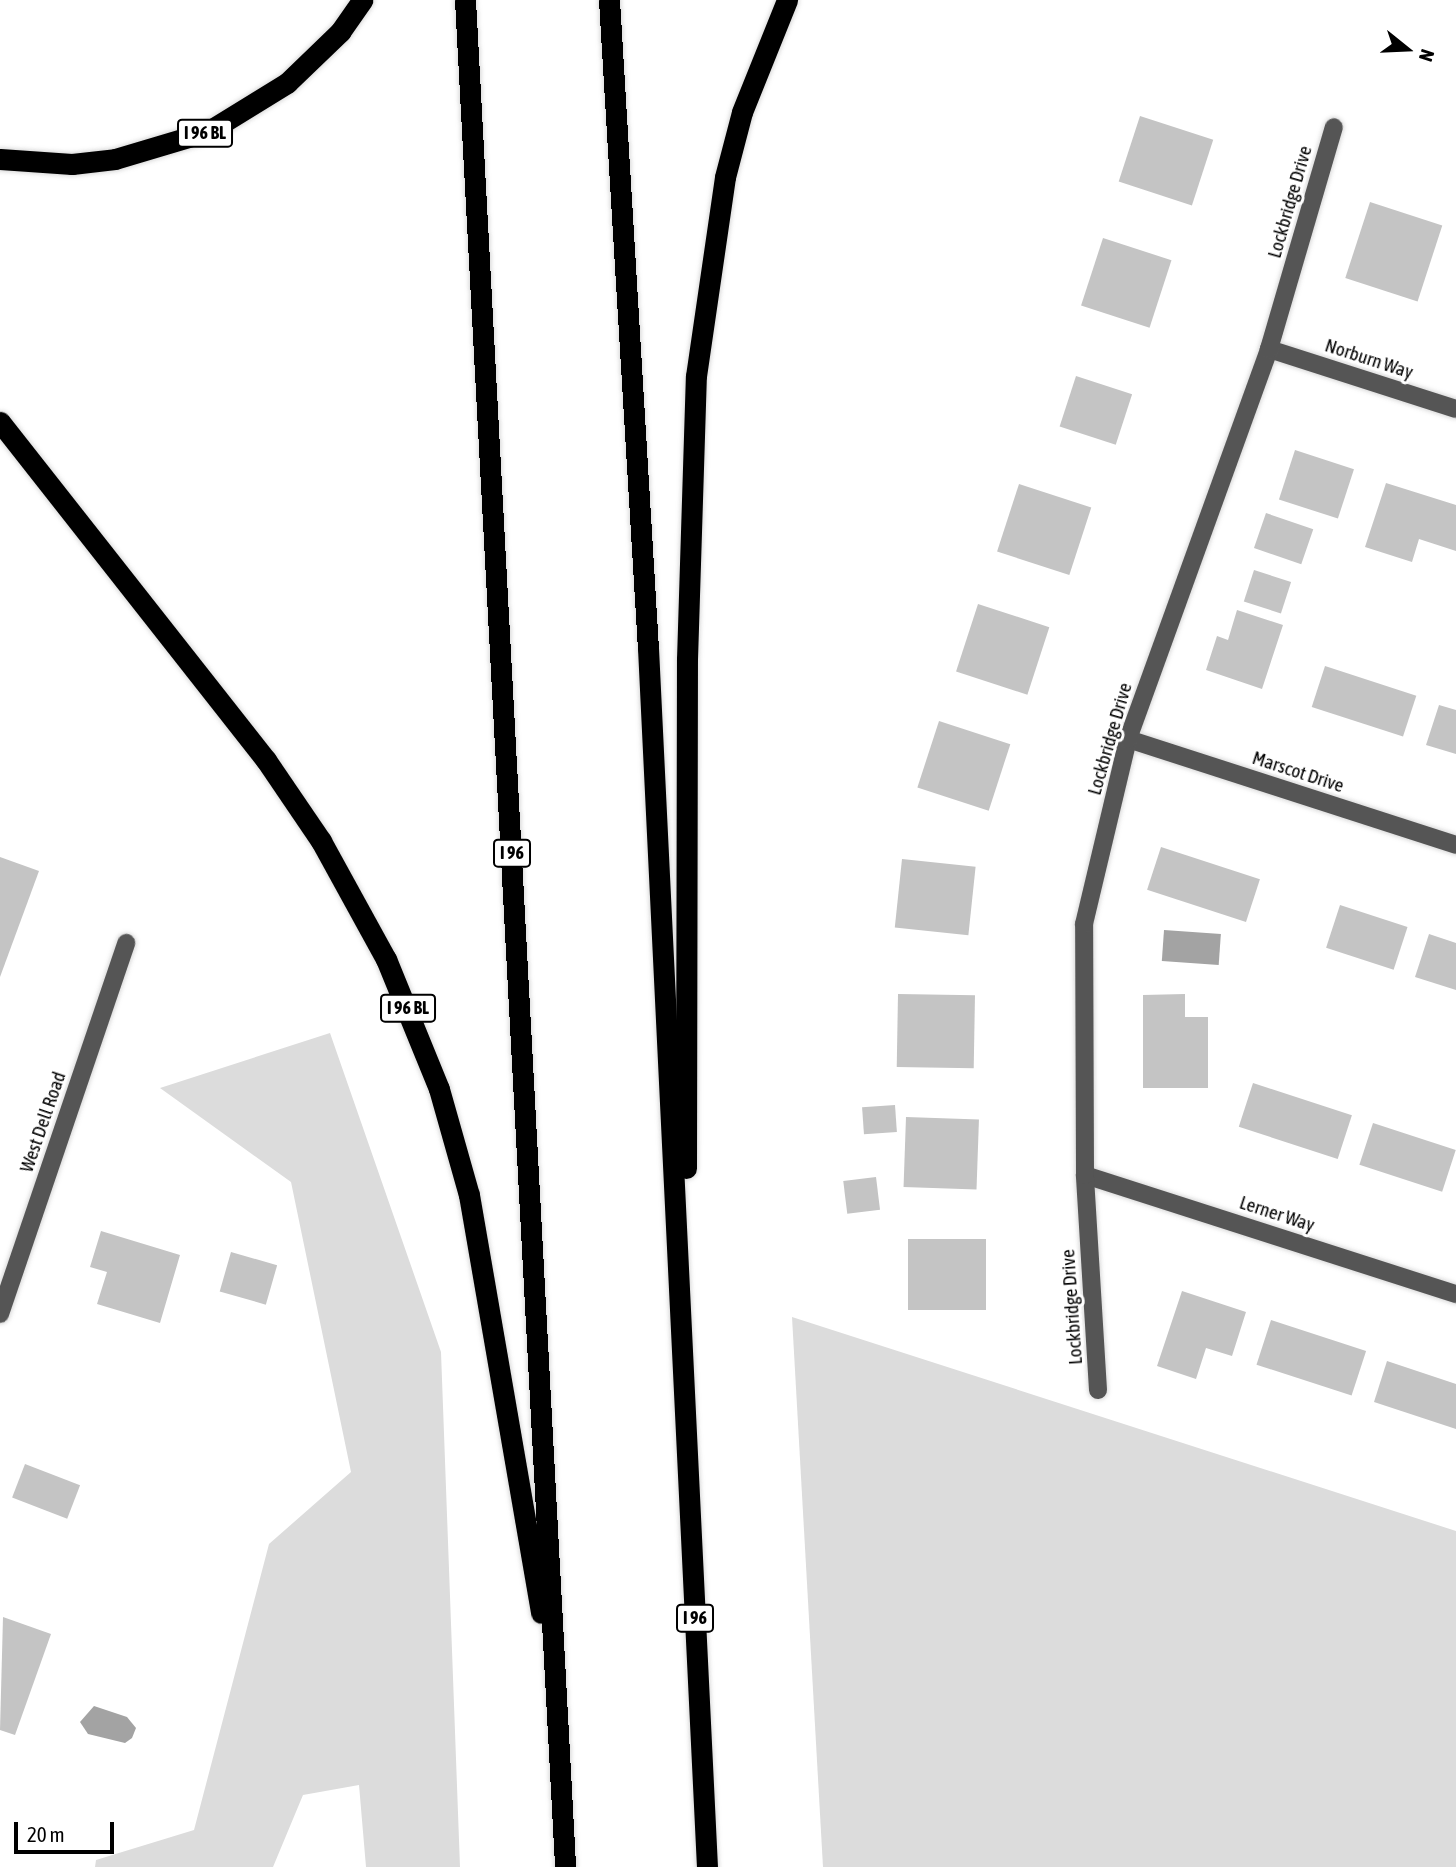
<!DOCTYPE html>
<style>
body{margin:0}
#map{position:relative;width:1456px;height:1867px;overflow:hidden;background:#fff;font-family:"Asap Condensed",sans-serif}
div>[style]{position:absolute}
[style*='--x']{left:calc(var(--x)*1px);top:calc(var(--y)*1px);width:calc(var(--w)*1px);rotate:calc(var(--a)*1deg)}
.green>*{inset:0;background:#dcdcdc}
.water>*{inset:0;background:#a3a3a3;transform-origin:0 0}
.building>*{inset:0;background:#c4c4c4;transform-origin:0 0}
.roads{filter:drop-shadow(0 0 2px #dbdbdb) drop-shadow(0 0 2px #dbdbdb)}
.minor>*{height:18px;margin:-9px;padding:0 9px;transform-origin:9px;border-radius:9px;background:#555}
.highway>*{height:21px;margin:-10.5px;padding:0 10.5px;transform-origin:10.5px;border-radius:10.5px;background:#000}
span{translate:-50% -50%;white-space:nowrap;text-align:center;line-height:1.15;-webkit-text-stroke:6px #fff;paint-order:stroke}
.shield-label span{padding:2px 5px;background:#fff;border:2px solid;border-radius:5px;-webkit-text-stroke-width:0}
.shield-label{font-size:18px;color:#000;font-weight:700}
.street-label{font-size:19px;color:#000}
.north{position:absolute;left:1372px;top:14px;width:70px;height:70px;-webkit-text-stroke:5px #fff;paint-order:stroke;rotate:108deg;font-size:19px;font-weight:700;line-height:28px;text-align:center;color:#000}
.north::after{content:'';display:block;margin:auto;width:24px;height:32px;background:#000;clip-path:polygon(50% 0,100% 100%,50% 72%,0 100%)}
.scale{position:absolute;left:14px;top:1822px;width:100px;height:32px;box-sizing:border-box;border:4px solid #000;border-top:0;padding-left:9px;font-size:21px;line-height:24px;white-space:nowrap;color:#000;-webkit-text-stroke:5px #fff;paint-order:stroke}
</style>
<div id="map">
<div class="green">
<i style="clip-path:polygon(330px 1033px,441px 1352px,460px 1867px,366px 1867px,359px 1785px,303px 1795px,273px 1867px,95px 1867px,96px 1860px,194px 1830px,269px 1544px,351px 1472px,291px 1182px,160px 1088px)"></i>
<i style="clip-path:polygon(792px 1317px,1456px 1531px,1456px 1867px,823px 1867px)"></i>
</div>
<div class="water">
<i style="left:1164px;top:930px;width:57px;height:31px;rotate:4deg"></i>
<i style="clip-path:polygon(94px 1706px,127px 1717px,136px 1728px,132px 1738px,125px 1743px,88px 1734px,80px 1722px)"></i>
</div>
<div class="building">
<i style="left:1140px;top:116px;width:77px;height:69px;rotate:18deg"></i>
<i style="left:1370px;top:202px;width:76px;height:80px;rotate:18deg"></i>
<i style="left:1103px;top:238px;width:72px;height:71px;rotate:18deg"></i>
<i style="left:1076px;top:376px;width:59px;height:53px;rotate:18deg"></i>
<i style="left:1295px;top:450px;width:62px;height:52px;rotate:18deg"></i>
<i style="clip-path:polygon(1386px 483px,1456px 505px,1456px 551px,1419px 539px,1412px 562px,1365px 547px)"></i>
<i style="left:1019px;top:484px;width:76px;height:71px;rotate:18deg"></i>
<i style="left:1266px;top:513px;width:50px;height:37px;rotate:19deg"></i>
<i style="left:1254px;top:570px;width:39px;height:33px;rotate:18deg"></i>
<i style="left:978px;top:604px;width:75px;height:71px;rotate:18deg"></i>
<i style="clip-path:polygon(1237px 610px,1283px 625px,1262px 689px,1206px 670px,1217px 636px,1228px 640px)"></i>
<i style="left:1325px;top:666px;width:96px;height:43px;rotate:18deg"></i>
<i style="clip-path:polygon(1439px 705px,1456px 710px,1456px 754px,1426px 745px)"></i>
<i style="left:939px;top:721px;width:75px;height:70px;rotate:18deg"></i>
<i style="left:1161px;top:847px;width:104px;height:45px;rotate:18deg"></i>
<i style="clip-path:polygon(0 857px,39px 871px,0 977px)"></i>
<i style="left:902px;top:859px;width:74px;height:69px;rotate:6deg"></i>
<i style="left:1340px;top:905px;width:71px;height:45px;rotate:18deg"></i>
<i style="clip-path:polygon(1429px 934px,1456px 943px,1456px 990px,1415px 977px)"></i>
<i style="left:898px;top:994px;width:77px;height:73px;rotate:1deg"></i>
<i style="clip-path:polygon(1185px 994px,1185px 1017px,1208px 1017px,1208px 1088px,1143px 1088px,1143px 995px)"></i>
<i style="left:1253px;top:1083px;width:104px;height:46px;rotate:18deg"></i>
<i style="left:895px;top:1105px;width:27px;height:33px;rotate:86deg"></i>
<i style="left:906px;top:1117px;width:73px;height:70px;rotate:2deg"></i>
<i style="left:1373px;top:1123px;width:87px;height:44px;rotate:18deg"></i>
<i style="left:876px;top:1177px;width:33px;height:33px;rotate:83deg"></i>
<i style="clip-path:polygon(101px 1231px,180px 1255px,160px 1323px,97px 1304px,107px 1272px,90px 1267px)"></i>
<i style="left:908px;top:1239px;width:78px;height:71px"></i>
<i style="left:231px;top:1252px;width:48px;height:41px;rotate:16deg"></i>
<i style="clip-path:polygon(1182px 1291px,1246px 1312px,1232px 1356px,1206px 1348px,1196px 1379px,1157px 1366px)"></i>
<i style="left:1271px;top:1320px;width:100px;height:47px;rotate:18deg"></i>
<i style="clip-path:polygon(1387px 1361px,1456px 1384px,1456px 1429px,1374px 1402px)"></i>
<i style="left:25px;top:1464px;width:59px;height:36px;rotate:21deg"></i>
<i style="clip-path:polygon(3px 1617px,51px 1634px,15px 1735px,0 1730px)"></i>
</div>
<div class="roads">
<div class="minor">
<i style="--x:1269;--y:349;--w:196;--a:17.8"></i>
<i style="--x:1128;--y:739;--w:345;--a:17.9"></i>
<i style="--x:1085;--y:1175;--w:390;--a:17.8"></i>
<i style="--x:0;--y:1314;--w:392;--a:-71.2"></i>
<i style="--x:1098;--y:1390;--w:215;--a:-93.5"></i>
<i style="--x:1085;--y:1175;--w:251;--a:-90.2"></i>
<i style="--x:1084;--y:924;--w:190;--a:-76.6"></i>
<i style="--x:1128;--y:739;--w:415;--a:-70.1"></i>
<i style="--x:1269;--y:349;--w:231;--a:-73.7"></i>
</div>
<div class="highway">
<i style="--x:465;--y:0;--w:1870;--a:86.93"></i>
<i style="--x:609;--y:0;--w:649;--a:86.56"></i>
<i style="--x:648;--y:648;--w:1220;--a:87.23"></i>
<i style="--x:0;--y:159;--w:72;--a:4"></i>
<i style="--x:72;--y:164;--w:43;--a:-6.6"></i>
<i style="--x:115;--y:159;--w:98;--a:-16.6"></i>
<i style="--x:209;--y:131;--w:92;--a:-31.6"></i>
<i style="--x:287;--y:83;--w:74;--a:-43.9"></i>
<i style="--x:340;--y:32;--w:39;--a:-55"></i>
<i style="--x:0;--y:422;--w:430;--a:51.8"></i>
<i style="--x:266;--y:760;--w:98;--a:55.8"></i>
<i style="--x:321;--y:841;--w:135;--a:61.2"></i>
<i style="--x:386;--y:959;--w:140;--a:67.8"></i>
<i style="--x:439;--y:1089;--w:110;--a:74.2"></i>
<i style="--x:469;--y:1195;--w:424;--a:80.2"></i>
<i style="--x:686;--y:1168;--w:509;--a:-89.89"></i>
<i style="--x:687;--y:659;--w:283;--a:-88.2"></i>
<i style="--x:696;--y:376;--w:201;--a:-81.7"></i>
<i style="--x:725;--y:177;--w:67;--a:-75.3"></i>
<i style="--x:742;--y:112;--w:121;--a:-68.1"></i>
</div>
</div>
<div class="shield-label">
<span style="left:205px;top:133px">I 96 BL</span>
<span style="left:512px;top:853px">I 96</span>
<span style="left:408px;top:1008px">I 96 BL</span>
<span style="left:695px;top:1618px">I 96</span>
</div>
<div class="street-label">
<span style="left:1290px;top:202px;rotate:-74deg">Lockbridge Drive</span>
<span style="left:1369px;top:359px;rotate:18deg">Norburn Way</span>
<span style="left:1110px;top:739px;rotate:-74deg">Lockbridge Drive</span>
<span style="left:1298px;top:772px;rotate:18deg">Marscot Drive</span>
<span style="left:43px;top:1122px;rotate:-71deg">West Dell Road</span>
<span style="left:1277px;top:1214px;rotate:18deg">Lerner Way</span>
<span style="left:1072px;top:1307px;rotate:-94deg">Lockbridge Drive</span>
</div>
<div class="north">N</div>
<div class="scale">20 m</div>
</div>
